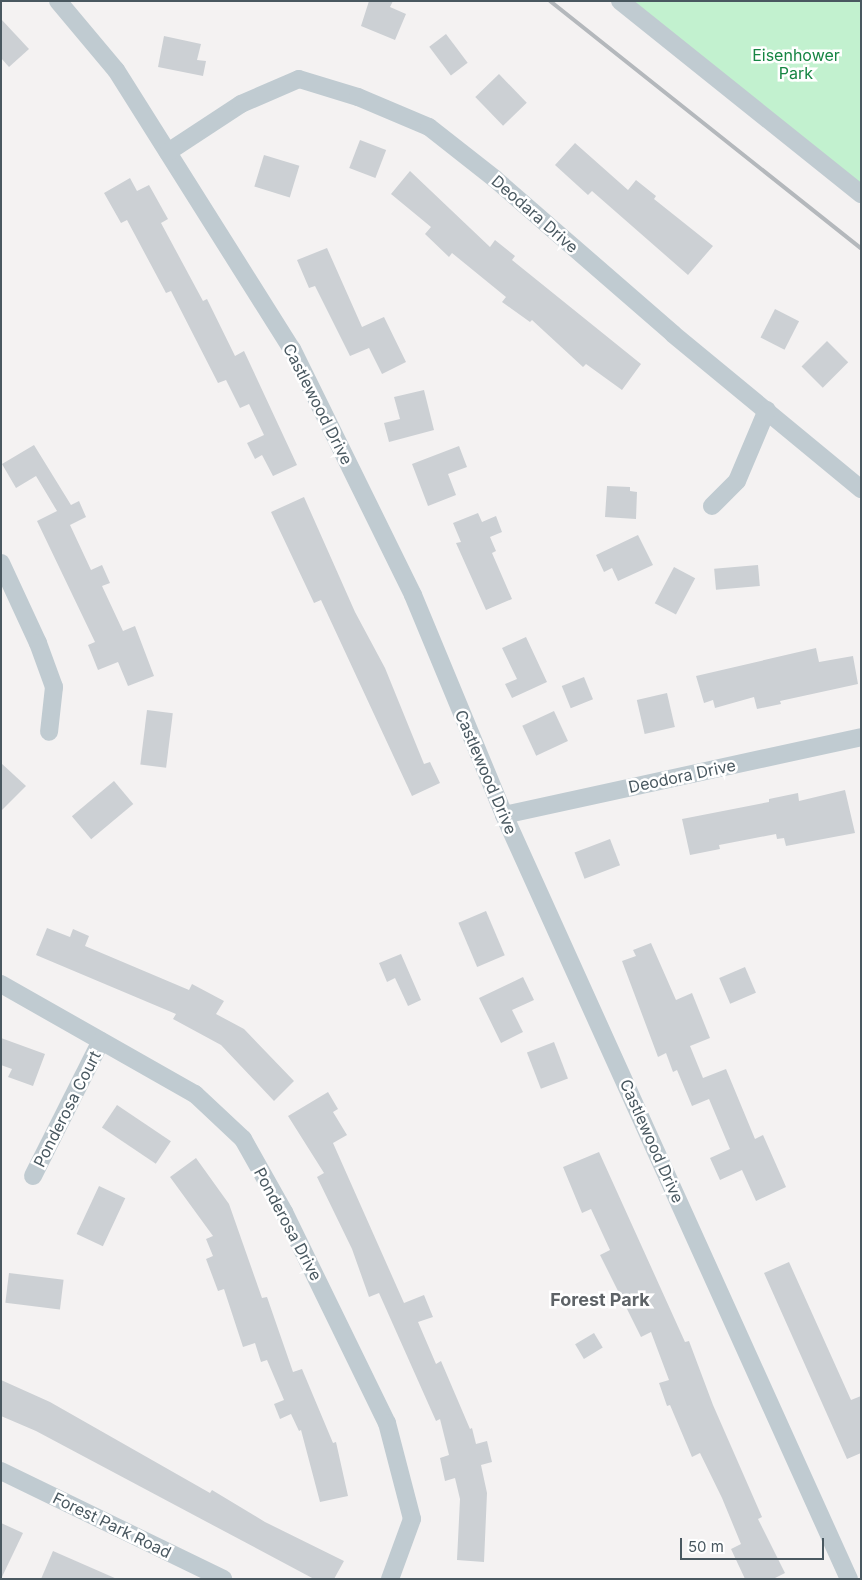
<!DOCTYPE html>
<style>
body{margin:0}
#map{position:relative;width:862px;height:1580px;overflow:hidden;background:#f4f2f2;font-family:Inter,sans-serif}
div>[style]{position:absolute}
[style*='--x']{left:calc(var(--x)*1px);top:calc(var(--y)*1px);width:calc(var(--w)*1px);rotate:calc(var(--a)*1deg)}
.green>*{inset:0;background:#c2f1cf}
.building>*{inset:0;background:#ccd0d4;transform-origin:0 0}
.street>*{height:18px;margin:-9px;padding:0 9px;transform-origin:9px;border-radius:9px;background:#c0cbd1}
.rail>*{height:4px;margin:-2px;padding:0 2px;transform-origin:2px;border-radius:2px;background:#b4b8bc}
span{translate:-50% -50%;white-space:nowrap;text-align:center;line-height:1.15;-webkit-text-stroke:5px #fff;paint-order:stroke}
.park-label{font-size:16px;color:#168543}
.street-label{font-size:16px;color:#495860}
.neighbourhood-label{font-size:18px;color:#5e6367;font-weight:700}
.frame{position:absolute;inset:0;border:2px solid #495860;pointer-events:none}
.scale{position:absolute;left:680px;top:1538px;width:144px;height:22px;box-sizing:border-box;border:2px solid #495860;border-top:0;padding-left:6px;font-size:15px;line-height:18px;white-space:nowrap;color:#495860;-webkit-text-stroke:4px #fff;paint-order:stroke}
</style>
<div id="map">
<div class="green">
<i style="clip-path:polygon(618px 1px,861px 1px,861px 195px)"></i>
</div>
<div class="building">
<i style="clip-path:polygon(369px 1px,393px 1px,390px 7px,406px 14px,395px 40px,361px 26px)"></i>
<i style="clip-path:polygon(1px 19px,29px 49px,9px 67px,1px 58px)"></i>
<i style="left:446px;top:34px;width:36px;height:21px;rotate:53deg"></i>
<i style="clip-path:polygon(164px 36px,201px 44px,197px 60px,206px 61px,203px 76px,158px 67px)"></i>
<i style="left:499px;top:74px;width:40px;height:33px;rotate:46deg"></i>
<i style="left:360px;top:140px;width:28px;height:30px;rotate:21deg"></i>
<i style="clip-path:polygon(575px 143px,628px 190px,636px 180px,656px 196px,654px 199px,713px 246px,688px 275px,592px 191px,588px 195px,555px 165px)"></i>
<i style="left:264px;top:155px;width:37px;height:33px;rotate:17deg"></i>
<i style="clip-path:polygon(410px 171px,490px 247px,495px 240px,515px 256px,512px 260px,641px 364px,622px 390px,586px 364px,583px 367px,532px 320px,530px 322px,502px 302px,506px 297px,452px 253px,449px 257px,425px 234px,431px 227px,391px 194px)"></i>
<i style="clip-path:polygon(130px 178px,137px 191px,149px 185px,168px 219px,161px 223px,203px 301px,207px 299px,235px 356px,244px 351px,297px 465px,273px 476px,262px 455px,255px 459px,247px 443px,264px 435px,249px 404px,240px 408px,226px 380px,218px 383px,171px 291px,166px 293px,127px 220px,121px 223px,104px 193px)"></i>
<i style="clip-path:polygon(327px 248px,362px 327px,384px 317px,406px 362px,382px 374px,369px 348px,350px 356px,315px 286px,309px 288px,297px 260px)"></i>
<i style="left:775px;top:309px;width:27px;height:32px;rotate:27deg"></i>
<i style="left:827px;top:341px;width:30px;height:36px;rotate:45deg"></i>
<i style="clip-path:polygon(424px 390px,434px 430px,389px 442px,384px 423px,400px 419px,394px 397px)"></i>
<i style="clip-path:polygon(34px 445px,71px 505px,79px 501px,86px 517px,70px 525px,91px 570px,102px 565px,110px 583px,102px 586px,123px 631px,135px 626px,154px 676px,128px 686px,118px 662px,98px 670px,88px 645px,95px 642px,37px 521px,57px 511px,36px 476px,16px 488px,2px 464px)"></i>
<i style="clip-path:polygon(459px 446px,467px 467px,448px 474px,456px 495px,428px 506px,412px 464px)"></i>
<i style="clip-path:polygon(607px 486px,630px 487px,630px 491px,637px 492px,636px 519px,605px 517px)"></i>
<i style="clip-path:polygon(304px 497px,355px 612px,385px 668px,424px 764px,430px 762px,440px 783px,412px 796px,321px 600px,314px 603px,271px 512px)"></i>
<i style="clip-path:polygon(478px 513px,482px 522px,496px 516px,502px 532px,490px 537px,496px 551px,492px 553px,512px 599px,486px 610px,456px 543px,461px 542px,453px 523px)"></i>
<i style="clip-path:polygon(638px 535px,653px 565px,618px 581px,612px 568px,604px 572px,596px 555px)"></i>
<i style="left:758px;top:565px;width:21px;height:44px;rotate:85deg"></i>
<i style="left:674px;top:567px;width:24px;height:41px;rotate:28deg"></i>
<i style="clip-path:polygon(526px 637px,547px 682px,512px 698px,505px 684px,517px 679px,502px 648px)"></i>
<i style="clip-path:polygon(816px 648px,819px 662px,853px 656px,858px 684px,780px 701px,781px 704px,757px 709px,754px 697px,715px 708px,713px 700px,704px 703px,696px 676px)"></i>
<i style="left:584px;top:677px;width:24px;height:24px;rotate:68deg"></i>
<i style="left:667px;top:693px;width:35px;height:31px;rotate:77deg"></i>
<i style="left:147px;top:710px;width:26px;height:55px;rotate:7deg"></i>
<i style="left:554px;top:711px;width:33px;height:35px;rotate:65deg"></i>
<i style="clip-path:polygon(1px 763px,26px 786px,1px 811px)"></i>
<i style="left:114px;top:781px;width:30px;height:55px;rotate:50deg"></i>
<i style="clip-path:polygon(845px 790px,855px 833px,786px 846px,784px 838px,777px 839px,776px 834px,719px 845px,720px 849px,690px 855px,682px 819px,769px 802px,769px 799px,798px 793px,799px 801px)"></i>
<i style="left:610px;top:839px;width:28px;height:38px;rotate:69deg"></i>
<i style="left:486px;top:911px;width:48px;height:30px;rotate:67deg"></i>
<i style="clip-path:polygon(47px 928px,70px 937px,73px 929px,89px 936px,85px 946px,189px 990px,192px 984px,224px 1001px,216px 1014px,244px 1029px,294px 1081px,274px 1101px,221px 1045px,173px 1019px,176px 1014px,36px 955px)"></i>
<i style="clip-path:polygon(651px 943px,676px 1000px,692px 993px,710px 1038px,690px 1046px,703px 1078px,726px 1069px,755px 1139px,763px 1135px,786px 1187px,756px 1201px,742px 1170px,720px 1180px,710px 1158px,730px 1149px,709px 1099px,692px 1106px,677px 1070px,673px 1072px,666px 1053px,658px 1057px,622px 961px,636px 956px,633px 950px)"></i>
<i style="clip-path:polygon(401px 954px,421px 1000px,408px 1006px,395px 978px,387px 982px,379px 963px)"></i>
<i style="left:745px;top:967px;width:28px;height:28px;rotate:67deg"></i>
<i style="clip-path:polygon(523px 977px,534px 1000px,512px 1010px,523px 1032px,501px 1043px,479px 998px)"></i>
<i style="clip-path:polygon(1px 1038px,45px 1054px,33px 1086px,8px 1077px,12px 1069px,1px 1065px)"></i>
<i style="left:554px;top:1042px;width:39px;height:29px;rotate:69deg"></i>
<i style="clip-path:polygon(328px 1092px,338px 1109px,333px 1112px,347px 1135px,333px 1143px,404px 1303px,424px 1295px,433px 1317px,418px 1322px,436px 1364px,441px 1361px,470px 1429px,472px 1428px,476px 1444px,487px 1441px,492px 1462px,481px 1465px,487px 1493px,484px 1562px,457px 1560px,460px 1499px,455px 1478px,445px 1481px,440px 1458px,449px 1455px,440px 1419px,436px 1421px,379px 1293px,369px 1297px,352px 1249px,317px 1177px,324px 1173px,288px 1116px)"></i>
<i style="left:117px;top:1105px;width:65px;height:27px;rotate:34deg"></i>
<i style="clip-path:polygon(599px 1152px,685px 1342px,689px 1341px,713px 1405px,762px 1517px,758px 1519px,785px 1573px,773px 1579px,745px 1579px,731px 1549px,741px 1544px,722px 1498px,700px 1453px,692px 1457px,670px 1405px,667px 1406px,659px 1383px,669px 1380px,651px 1332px,641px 1337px,600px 1255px,610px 1250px,591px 1209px,582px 1213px,563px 1167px)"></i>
<i style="clip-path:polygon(196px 1158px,229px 1204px,262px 1298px,267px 1297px,293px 1372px,302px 1369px,333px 1443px,336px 1442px,348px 1496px,320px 1502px,301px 1430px,299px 1431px,291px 1414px,280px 1419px,274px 1404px,284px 1400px,267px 1360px,261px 1362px,255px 1343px,243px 1347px,224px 1289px,218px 1291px,206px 1259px,213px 1256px,206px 1239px,213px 1236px,170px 1177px)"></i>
<i style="left:99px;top:1186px;width:29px;height:53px;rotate:25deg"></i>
<i style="clip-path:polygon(789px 1262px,851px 1400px,861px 1396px,861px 1453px,847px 1459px,764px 1273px)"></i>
<i style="left:9px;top:1273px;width:55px;height:30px;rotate:7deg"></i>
<i style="left:594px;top:1333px;width:17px;height:22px;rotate:59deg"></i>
<i style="clip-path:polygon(1px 1380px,50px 1402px,210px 1493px,212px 1490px,265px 1522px,344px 1561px,334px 1579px,314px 1579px,36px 1431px,1px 1416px)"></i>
<i style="clip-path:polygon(1px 1523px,23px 1533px,1px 1579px)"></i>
<i style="clip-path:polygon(53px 1551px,117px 1579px,41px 1579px)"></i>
</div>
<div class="street">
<i style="--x:58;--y:1;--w:90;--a:50"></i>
<i style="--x:116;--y:70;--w:330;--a:57.8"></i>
<i style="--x:292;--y:349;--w:274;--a:63.8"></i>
<i style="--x:413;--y:595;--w:238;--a:67.5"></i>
<i style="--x:504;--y:815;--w:838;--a:65.7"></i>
<i style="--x:620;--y:1;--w:309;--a:38.7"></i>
<i style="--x:168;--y:152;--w:87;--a:-33.3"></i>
<i style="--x:241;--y:104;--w:63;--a:-23.3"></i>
<i style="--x:299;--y:79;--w:62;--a:17"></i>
<i style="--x:358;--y:97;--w:77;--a:22.9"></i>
<i style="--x:429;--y:127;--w:84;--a:38.2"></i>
<i style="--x:495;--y:179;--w:236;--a:41"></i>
<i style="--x:673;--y:334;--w:244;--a:39.5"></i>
<i style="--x:712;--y:506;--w:35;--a:-45"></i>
<i style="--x:737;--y:481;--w:77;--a:-67.1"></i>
<i style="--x:1;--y:563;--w:88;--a:65.2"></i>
<i style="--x:38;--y:643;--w:47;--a:70"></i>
<i style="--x:54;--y:687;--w:45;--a:96.3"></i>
<i style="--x:504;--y:815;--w:365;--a:-12.3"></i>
<i style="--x:1;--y:984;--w:223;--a:29.6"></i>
<i style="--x:195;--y:1094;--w:66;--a:43.2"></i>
<i style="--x:243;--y:1139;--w:84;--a:60.7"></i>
<i style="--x:284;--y:1212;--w:235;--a:64"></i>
<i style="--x:387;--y:1423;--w:99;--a:75.4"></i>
<i style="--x:412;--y:1519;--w:64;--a:110.1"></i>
<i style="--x:33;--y:1176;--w:151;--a:-63.3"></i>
<i style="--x:1;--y:1471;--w:247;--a:25.9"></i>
</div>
<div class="rail">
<i style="--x:550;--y:1;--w:397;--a:38.5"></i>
</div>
<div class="park-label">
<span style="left:796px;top:64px">Eisenhower<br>Park</span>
</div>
<div class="street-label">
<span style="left:535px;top:214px;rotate:41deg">Deodara Drive</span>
<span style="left:318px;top:404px;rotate:63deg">Castlewood Drive</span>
<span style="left:486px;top:772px;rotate:67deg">Castlewood Drive</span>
<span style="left:682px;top:776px;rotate:-12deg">Deodora Drive</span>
<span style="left:67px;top:1109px;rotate:-63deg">Ponderosa Court</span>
<span style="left:652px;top:1141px;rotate:66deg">Castlewood Drive</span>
<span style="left:288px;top:1224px;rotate:62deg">Ponderosa Drive</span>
<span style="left:112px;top:1525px;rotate:26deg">Forest Park Road</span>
</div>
<div class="neighbourhood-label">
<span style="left:600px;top:1300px">Forest Park</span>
</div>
<div class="frame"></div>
<div class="scale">50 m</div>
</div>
